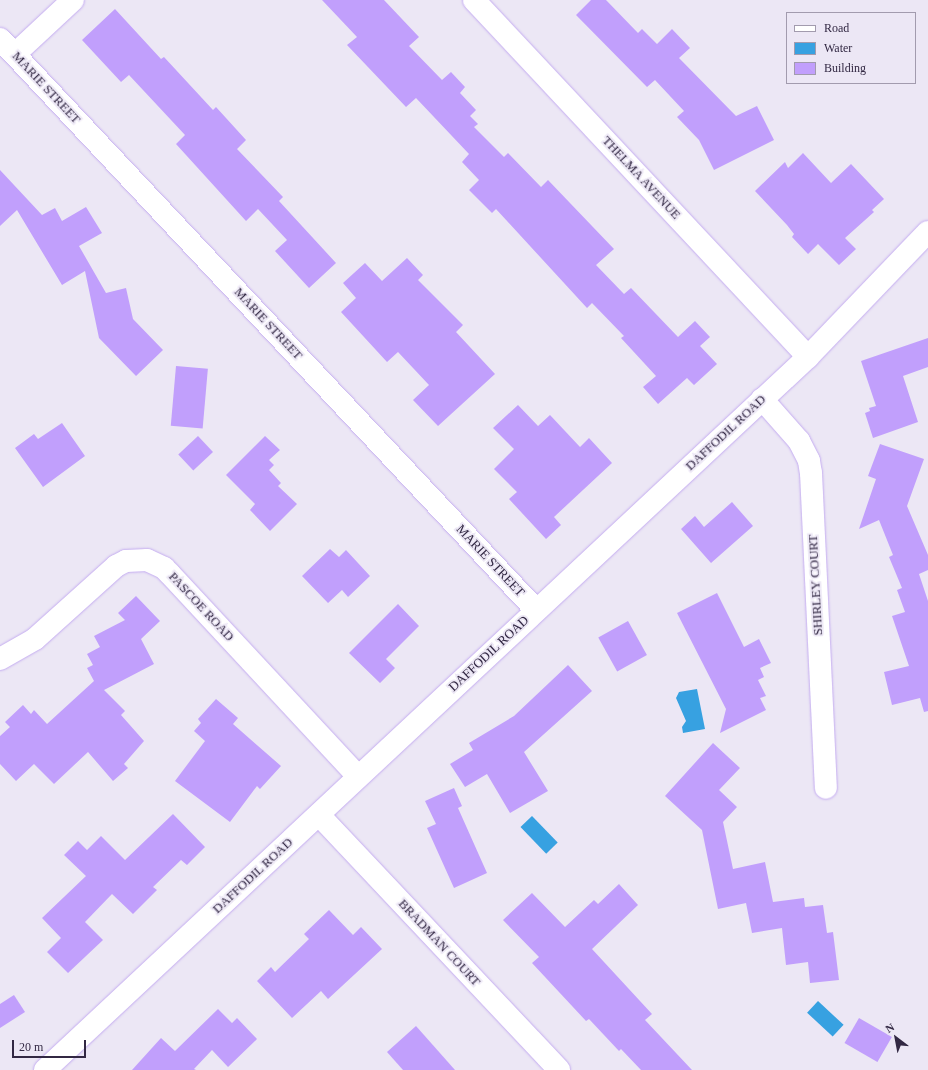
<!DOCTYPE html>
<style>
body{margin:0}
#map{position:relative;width:928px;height:1070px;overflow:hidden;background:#ece7f5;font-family:Georgia,serif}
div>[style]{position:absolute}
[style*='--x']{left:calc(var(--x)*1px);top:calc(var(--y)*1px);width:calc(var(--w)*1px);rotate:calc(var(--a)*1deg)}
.water>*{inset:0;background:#37a1e1;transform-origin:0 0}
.building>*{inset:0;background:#c19ffc;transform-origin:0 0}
.roads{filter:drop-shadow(0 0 1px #c4acf0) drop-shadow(0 0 1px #c4acf0)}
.street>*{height:22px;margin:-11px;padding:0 11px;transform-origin:11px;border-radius:11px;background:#fff}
span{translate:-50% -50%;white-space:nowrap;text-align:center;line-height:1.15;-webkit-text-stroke:3.5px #ece7f5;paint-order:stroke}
.street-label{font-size:13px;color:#322843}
.legend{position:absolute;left:786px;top:12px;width:130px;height:72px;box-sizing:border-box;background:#ece7f5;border:1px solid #a29bae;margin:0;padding:5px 7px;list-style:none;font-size:12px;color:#322843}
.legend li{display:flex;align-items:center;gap:8px;height:20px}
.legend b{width:20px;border:1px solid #a29bae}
.north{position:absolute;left:876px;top:1018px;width:40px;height:40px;-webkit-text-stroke:3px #ece7f5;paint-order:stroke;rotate:328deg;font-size:11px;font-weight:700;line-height:16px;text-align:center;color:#322843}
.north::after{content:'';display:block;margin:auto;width:14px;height:18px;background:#322843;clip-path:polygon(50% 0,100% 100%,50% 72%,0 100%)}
.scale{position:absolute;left:12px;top:1040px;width:74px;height:18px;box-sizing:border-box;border:2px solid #322843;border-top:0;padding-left:5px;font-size:12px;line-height:14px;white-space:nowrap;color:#322843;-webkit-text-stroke:3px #ece7f5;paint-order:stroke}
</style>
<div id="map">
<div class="water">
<i style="clip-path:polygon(697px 689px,705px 729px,683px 733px,682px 727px,686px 721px,676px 698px,679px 692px)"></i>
<i style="left:532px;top:816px;width:37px;height:16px;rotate:46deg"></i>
<i style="left:818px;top:1001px;width:35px;height:16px;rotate:43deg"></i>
</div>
<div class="building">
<i style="clip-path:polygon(322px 0,384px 0,419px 37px,409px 46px,442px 80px,451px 72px,465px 87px,460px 93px,476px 110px,470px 116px,478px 124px,474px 127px,504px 157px,508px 153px,541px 187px,548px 180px,614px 249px,596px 265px,624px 294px,631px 288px,678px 337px,695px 321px,710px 337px,700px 346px,717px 364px,694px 385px,687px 378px,658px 404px,643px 387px,656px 376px,621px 338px,624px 336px,592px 303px,587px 308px,496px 209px,492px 213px,469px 190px,479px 180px,462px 162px,469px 154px,416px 98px,406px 107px,347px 45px,357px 37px)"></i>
<i style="clip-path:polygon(591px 0,606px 0,638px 33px,642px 29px,657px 44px,672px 29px,690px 48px,679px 58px,736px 116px,757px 106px,774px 140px,714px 170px,699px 140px,677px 117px,684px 111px,655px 80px,647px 87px,576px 15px)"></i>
<i style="clip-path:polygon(115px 9px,161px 59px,164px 57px,213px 110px,216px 107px,246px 140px,237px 149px,283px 197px,279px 201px,336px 263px,309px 288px,275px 251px,287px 240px,258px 209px,246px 221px,176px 144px,185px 135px,129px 75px,121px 82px,82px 40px)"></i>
<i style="clip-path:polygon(803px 153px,831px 183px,851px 164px,884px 199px,872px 210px,874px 212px,845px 238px,856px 249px,839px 265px,818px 244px,808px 254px,792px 237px,794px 234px,787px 225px,755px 191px,785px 162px,788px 168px)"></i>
<i style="clip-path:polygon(0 170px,42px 215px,55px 208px,62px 221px,86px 207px,102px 233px,79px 246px,106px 293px,126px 288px,133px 319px,163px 350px,136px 376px,99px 338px,85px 271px,62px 285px,17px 210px,0 226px)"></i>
<i style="clip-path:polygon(407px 258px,423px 275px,418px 280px,463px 325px,456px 332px,495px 374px,438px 426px,413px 400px,429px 385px,398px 352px,387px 362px,341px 312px,356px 298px,343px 283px,365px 263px,382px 281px)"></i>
<i style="clip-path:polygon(928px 338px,928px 367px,903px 376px,918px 422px,873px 438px,865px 413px,870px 411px,869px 408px,876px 406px,861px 361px)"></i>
<i style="left:176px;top:366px;width:32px;height:60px;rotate:5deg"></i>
<i style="clip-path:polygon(518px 405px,538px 426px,550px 415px,580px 447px,589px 438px,612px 463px,554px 517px,561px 525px,546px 539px,509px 499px,517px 492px,494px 469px,514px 449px,493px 428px)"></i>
<i style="clip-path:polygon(62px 423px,85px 456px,43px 487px,15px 448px,34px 434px,38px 439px)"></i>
<i style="left:198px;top:436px;width:22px;height:27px;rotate:47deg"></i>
<i style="clip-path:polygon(265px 436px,280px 450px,269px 460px,274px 465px,269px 470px,281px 483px,278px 486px,297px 504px,270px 531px,250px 510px,255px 504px,226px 475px)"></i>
<i style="clip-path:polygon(880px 444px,924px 459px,907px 506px,928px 555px,928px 570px,919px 574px,928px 601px,928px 711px,924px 712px,920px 698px,892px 705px,884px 672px,909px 666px,892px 616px,905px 612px,897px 590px,902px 588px,889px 557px,893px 555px,879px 520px,859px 529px,876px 479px,868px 476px)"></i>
<i style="clip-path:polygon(732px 502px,753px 526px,711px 563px,681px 529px,695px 516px,704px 527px)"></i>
<i style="clip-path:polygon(330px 549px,339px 557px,346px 550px,370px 576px,348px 597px,342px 590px,328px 603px,302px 576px)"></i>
<i style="clip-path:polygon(717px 593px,744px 647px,759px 639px,771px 663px,760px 668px,764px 677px,758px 680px,766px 696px,760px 698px,766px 710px,720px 733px,726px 709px,677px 613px)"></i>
<i style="clip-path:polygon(136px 596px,160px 621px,141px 639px,154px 664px,104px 690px,125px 711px,121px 715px,144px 741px,124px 764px,128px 768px,113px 781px,88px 752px,54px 784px,34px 764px,16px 781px,0 764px,0 736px,10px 727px,5px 722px,23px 705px,31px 714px,34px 710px,47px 724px,94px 681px,87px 668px,93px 665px,87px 654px,100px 647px,94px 636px,125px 620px,118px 613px)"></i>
<i style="clip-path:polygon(398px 604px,419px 626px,386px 659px,395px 668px,380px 683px,349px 653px)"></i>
<i style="left:628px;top:621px;width:39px;height:34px;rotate:61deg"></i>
<i style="clip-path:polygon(568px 665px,592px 691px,524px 752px,548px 791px,510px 813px,487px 774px,465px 787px,450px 764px,473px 750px,469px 743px,514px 716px)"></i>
<i style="clip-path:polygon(216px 699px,238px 718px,233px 724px,281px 766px,260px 789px,257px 786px,230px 822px,175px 781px,205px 741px,194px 731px,201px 723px,198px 719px)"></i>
<i style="clip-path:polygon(713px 743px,740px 768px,719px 790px,737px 807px,723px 822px,733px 869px,765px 862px,773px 902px,804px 898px,805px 907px,823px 905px,827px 933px,833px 932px,839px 980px,810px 983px,808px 962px,786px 965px,782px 928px,752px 933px,746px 903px,718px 909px,702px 830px,665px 796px)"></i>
<i style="clip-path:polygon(454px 788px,462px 806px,458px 808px,487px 873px,454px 888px,427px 828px,436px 824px,425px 801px)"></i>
<i style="clip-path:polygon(173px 814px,205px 847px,187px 865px,181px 860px,153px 887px,157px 890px,133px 914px,112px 894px,85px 922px,103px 940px,68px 973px,47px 952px,61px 938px,42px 918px,86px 876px,64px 855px,78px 841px,87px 850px,101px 836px,125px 860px)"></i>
<i style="clip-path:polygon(619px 884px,638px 905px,592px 949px,652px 1014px,645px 1020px,692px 1070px,641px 1070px,621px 1049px,619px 1051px,589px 1019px,586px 1021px,532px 963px,539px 957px,503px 920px,532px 893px,565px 927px,594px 900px,598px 904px)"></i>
<i style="clip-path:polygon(329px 910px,353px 935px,361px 927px,382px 949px,328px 999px,321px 991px,292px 1018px,257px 981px,271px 967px,275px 972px,309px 939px,304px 934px)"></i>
<i style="clip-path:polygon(14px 995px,25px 1012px,0 1028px,0 1004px)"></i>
<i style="clip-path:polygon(218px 1009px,232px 1023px,237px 1018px,257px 1039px,228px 1067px,212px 1050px,194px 1069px,196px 1070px,132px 1070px,161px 1038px,175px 1051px)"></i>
<i style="left:859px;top:1018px;width:38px;height:29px;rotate:30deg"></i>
<i style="clip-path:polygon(416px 1026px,455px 1070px,403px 1070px,387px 1052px)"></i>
</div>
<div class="roads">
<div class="street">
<i style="--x:474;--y:0;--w:489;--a:46.9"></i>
<i style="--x:0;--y:39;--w:783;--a:46.81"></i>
<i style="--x:15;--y:54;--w:79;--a:-43"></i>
<i style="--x:762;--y:399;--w:56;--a:48.6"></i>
<i style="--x:799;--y:441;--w:22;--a:63"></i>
<i style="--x:809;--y:461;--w:12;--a:81"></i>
<i style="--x:811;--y:473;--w:315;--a:87.3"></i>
<i style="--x:0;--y:659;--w:40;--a:-29.7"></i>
<i style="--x:35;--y:639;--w:109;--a:-42"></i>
<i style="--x:116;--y:566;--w:11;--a:-27"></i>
<i style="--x:126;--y:561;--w:21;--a:-3"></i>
<i style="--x:147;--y:560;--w:19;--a:25"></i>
<i style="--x:164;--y:568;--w:8;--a:45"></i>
<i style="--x:170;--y:574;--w:276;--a:47.1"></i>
<i style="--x:319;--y:815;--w:350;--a:46.7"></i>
<i style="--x:45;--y:1070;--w:1044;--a:-43.06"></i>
<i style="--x:808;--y:357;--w:173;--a:-46.2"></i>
</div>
</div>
<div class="street-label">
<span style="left:46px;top:88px;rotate:47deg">MARIE STREET</span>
<span style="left:641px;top:178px;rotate:47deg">THELMA AVENUE</span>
<span style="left:268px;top:324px;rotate:47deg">MARIE STREET</span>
<span style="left:726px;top:433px;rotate:-43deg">DAFFODIL ROAD</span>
<span style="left:490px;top:561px;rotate:47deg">MARIE STREET</span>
<span style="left:816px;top:585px;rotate:-93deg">SHIRLEY COURT</span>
<span style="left:201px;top:607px;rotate:47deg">PASCOE ROAD</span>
<span style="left:489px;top:654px;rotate:-43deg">DAFFODIL ROAD</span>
<span style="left:253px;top:876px;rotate:-43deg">DAFFODIL ROAD</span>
<span style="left:439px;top:943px;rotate:47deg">BRADMAN COURT</span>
</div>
<ul class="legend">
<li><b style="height:5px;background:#fff"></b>Road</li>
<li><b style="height:11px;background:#37a1e1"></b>Water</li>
<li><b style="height:11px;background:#c19ffc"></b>Building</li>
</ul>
<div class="north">N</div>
<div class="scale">20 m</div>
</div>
